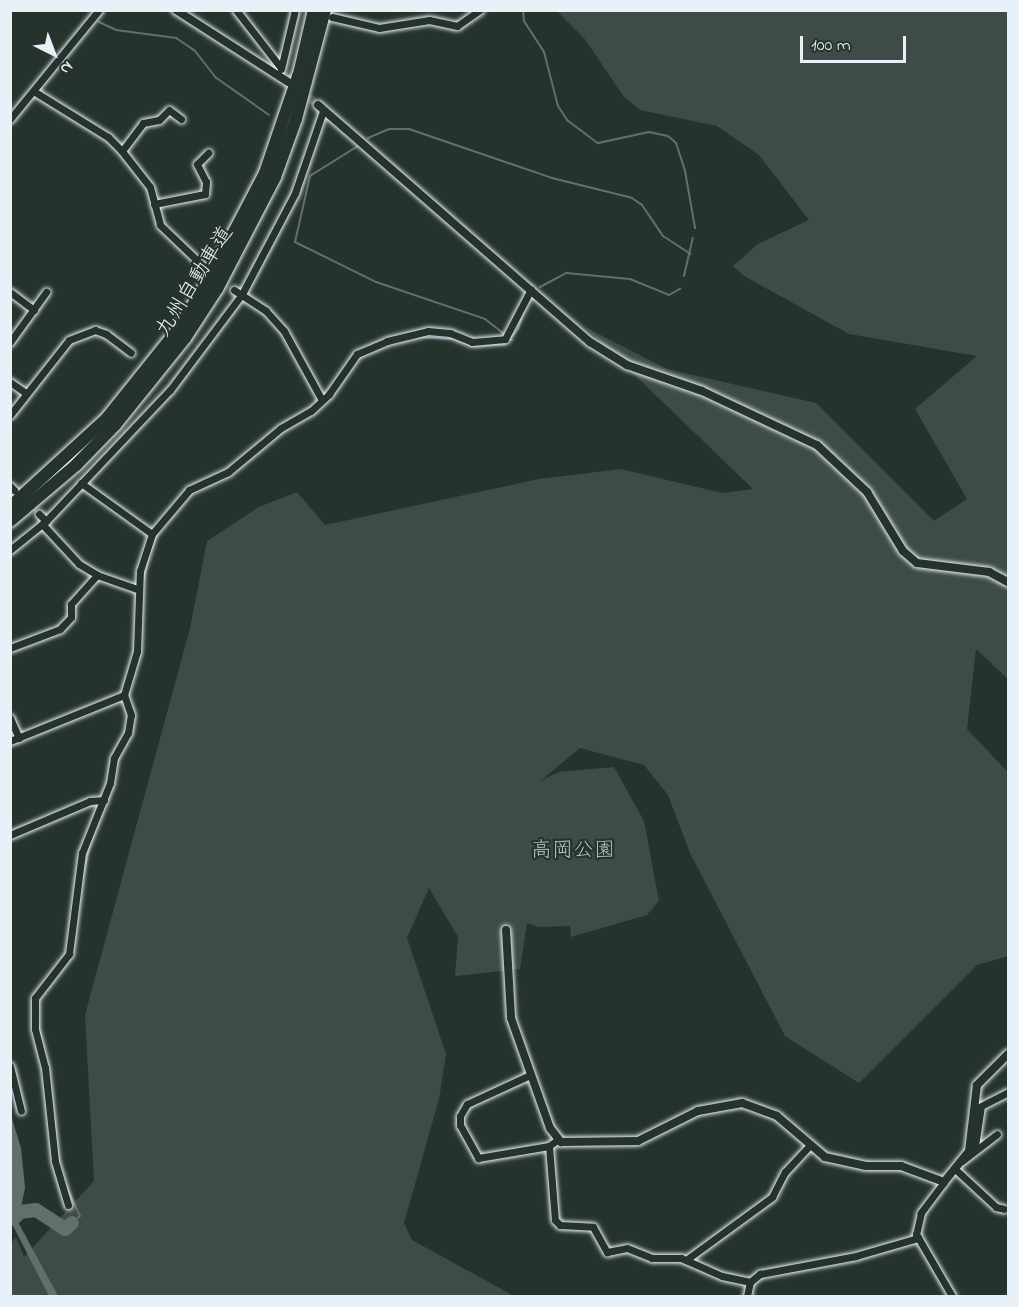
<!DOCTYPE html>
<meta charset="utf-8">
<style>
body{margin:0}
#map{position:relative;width:1019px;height:1307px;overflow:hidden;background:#26332d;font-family:"Indie Flower","Klee One",sans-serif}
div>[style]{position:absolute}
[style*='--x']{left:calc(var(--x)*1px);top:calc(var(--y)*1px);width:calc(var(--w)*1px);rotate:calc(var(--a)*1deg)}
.green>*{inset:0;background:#3e4b47}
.water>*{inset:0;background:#636f6d}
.stream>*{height:2px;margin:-1px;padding:0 1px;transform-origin:1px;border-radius:1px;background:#636f6d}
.river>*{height:14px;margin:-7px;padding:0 7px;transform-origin:7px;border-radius:7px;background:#636f6d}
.tertiary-tunnel>*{height:8px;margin-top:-4px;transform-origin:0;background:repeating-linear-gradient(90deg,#43504b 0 8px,transparent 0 12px)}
.roads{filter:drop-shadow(0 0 2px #e8f1f8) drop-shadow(0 0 2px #e8f1f8)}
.minor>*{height:7px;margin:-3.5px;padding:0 3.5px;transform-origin:3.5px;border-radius:3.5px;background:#26332d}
.tertiary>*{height:8px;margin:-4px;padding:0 4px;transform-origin:4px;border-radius:4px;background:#26332d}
.motorway>*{height:12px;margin:-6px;padding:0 6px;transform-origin:6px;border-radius:6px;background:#26332d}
span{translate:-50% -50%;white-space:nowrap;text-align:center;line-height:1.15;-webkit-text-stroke:4.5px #26332d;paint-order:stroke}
.street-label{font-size:21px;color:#e8f1f8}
.park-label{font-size:21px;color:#b5bfc3}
.frame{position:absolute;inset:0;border:12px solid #e8f1f8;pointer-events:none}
.north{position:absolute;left:24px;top:24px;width:60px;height:60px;-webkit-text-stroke:4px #26332d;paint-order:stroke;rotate:138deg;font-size:16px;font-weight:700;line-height:24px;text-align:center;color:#e8f1f8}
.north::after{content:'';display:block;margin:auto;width:21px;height:27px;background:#e8f1f8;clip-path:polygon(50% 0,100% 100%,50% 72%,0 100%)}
.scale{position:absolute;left:800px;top:36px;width:106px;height:27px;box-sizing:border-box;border:3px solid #e8f1f8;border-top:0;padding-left:8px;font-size:18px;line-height:21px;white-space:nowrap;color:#e8f1f8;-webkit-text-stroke:4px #26332d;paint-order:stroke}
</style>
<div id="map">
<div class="green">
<i style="clip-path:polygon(557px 11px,1008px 11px,1008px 679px,976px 649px,967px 729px,1008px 772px,1008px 956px,977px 965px,859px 1083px,785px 1036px,690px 853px,668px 795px,644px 765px,580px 748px,540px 781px,559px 772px,614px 767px,644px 821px,659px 901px,647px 915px,571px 937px,570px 926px,539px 927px,527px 923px,520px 969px,455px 976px,458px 937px,429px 888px,407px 938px,446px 1054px,439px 1099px,404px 1223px,412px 1240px,514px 1296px,11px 1296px,11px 1244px,16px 1237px,24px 1257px,94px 1181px,85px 1015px,190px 628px,207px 541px,259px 507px,297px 492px,325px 525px,539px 479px,621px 469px,722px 493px,753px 489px,585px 327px,667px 369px,816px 403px,934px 521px,967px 499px,915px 409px,977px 356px,849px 334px,744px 276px,733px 266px,758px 244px,809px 220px,759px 155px,717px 126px,640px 110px,624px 97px,584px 38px)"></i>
</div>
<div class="water">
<i style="clip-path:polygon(10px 1112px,21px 1148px,25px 1188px,18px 1222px,58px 1296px,49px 1296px,11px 1222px)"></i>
</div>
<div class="stream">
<i style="--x:523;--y:10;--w:11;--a:85"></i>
<i style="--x:524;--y:21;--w:37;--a:57"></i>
<i style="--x:544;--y:52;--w:56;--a:75.5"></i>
<i style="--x:558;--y:106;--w:17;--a:57"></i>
<i style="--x:567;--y:120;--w:39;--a:37"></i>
<i style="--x:598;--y:143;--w:52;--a:-12.2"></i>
<i style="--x:649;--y:132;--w:19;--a:12"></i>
<i style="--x:668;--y:136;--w:11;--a:41"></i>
<i style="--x:676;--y:143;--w:29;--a:72"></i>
<i style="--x:685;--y:171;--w:58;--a:80"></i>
<i style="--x:99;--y:22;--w:19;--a:25"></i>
<i style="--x:116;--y:30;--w:61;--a:7.6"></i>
<i style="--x:176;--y:38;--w:23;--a:34"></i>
<i style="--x:195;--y:51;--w:33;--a:52"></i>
<i style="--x:215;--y:77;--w:66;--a:35.1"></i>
<i style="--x:368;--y:138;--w:23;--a:-23"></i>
<i style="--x:389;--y:129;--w:20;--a:0"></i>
<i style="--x:409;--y:129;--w:151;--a:18.9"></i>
<i style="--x:552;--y:178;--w:82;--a:14"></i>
<i style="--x:632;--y:198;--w:12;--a:35"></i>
<i style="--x:642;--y:205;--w:37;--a:56"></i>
<i style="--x:663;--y:236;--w:33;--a:33"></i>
<i style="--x:358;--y:146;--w:57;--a:148"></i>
<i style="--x:310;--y:176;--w:68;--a:102.8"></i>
<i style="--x:295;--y:242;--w:90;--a:26.3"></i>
<i style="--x:376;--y:282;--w:115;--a:18.7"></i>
<i style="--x:485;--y:319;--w:34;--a:38"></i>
<i style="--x:684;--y:276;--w:39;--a:-77"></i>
<i style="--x:540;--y:287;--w:30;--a:-28"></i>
<i style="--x:566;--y:273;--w:64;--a:5.4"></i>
<i style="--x:630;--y:279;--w:42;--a:22.3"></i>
<i style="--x:669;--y:295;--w:13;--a:-29"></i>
<i style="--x:418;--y:337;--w:36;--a:3"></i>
<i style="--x:454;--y:339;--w:19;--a:21"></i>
<i style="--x:472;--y:346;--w:33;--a:-3"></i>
<i style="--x:505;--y:344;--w:20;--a:-49"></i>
<i style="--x:518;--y:329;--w:22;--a:-72"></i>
<i style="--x:270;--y:441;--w:21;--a:-37"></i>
<i style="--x:143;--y:584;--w:33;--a:-78"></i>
<i style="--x:150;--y:552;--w:25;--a:-67"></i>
<i style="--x:116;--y:764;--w:13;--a:-67"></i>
<i style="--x:81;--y:886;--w:43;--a:-77.9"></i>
<i style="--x:90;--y:844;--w:67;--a:-69.1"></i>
<i style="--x:73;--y:948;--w:12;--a:-81"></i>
<i style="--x:62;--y:969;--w:15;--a:-53"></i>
<i style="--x:38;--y:1021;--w:27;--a:80"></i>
<i style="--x:54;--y:1118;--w:45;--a:83.7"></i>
<i style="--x:66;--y:1186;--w:33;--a:65"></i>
<i style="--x:80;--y:1216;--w:11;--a:139"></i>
</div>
<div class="river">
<i style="--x:13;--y:1219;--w:10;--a:-45"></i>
<i style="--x:20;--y:1212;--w:16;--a:-7"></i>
<i style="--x:36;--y:1210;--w:35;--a:33"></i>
<i style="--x:65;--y:1229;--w:9;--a:-41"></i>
</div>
<div class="tertiary-tunnel">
<i style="--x:299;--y:90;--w:24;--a:38"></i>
</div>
<div class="roads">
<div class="minor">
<i style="--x:236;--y:10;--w:73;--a:52.2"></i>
<i style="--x:332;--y:17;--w:48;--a:13.2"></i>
<i style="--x:379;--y:28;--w:51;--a:-9.1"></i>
<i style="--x:429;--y:20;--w:29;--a:12"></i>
<i style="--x:457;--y:26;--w:28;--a:-35"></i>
<i style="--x:281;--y:69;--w:61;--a:-76.7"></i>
<i style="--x:35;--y:92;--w:86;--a:31.7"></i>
<i style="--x:108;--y:137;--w:18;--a:45"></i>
<i style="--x:121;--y:150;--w:47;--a:51.9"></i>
<i style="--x:150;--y:187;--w:39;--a:75"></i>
<i style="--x:160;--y:225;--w:64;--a:43.7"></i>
<i style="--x:10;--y:119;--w:141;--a:-50.8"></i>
<i style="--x:122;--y:151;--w:35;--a:-53"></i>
<i style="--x:143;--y:123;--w:16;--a:-11"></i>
<i style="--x:159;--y:120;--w:14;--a:-45"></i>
<i style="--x:169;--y:110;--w:15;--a:37"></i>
<i style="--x:154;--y:204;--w:52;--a:-11.1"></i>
<i style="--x:205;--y:194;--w:12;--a:-85"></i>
<i style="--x:206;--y:182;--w:20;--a:-117"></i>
<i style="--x:197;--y:164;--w:16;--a:-45"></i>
<i style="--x:234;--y:290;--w:38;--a:33"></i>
<i style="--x:266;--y:311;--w:27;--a:48"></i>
<i style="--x:284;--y:331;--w:79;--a:61.2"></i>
<i style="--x:10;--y:292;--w:30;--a:37"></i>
<i style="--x:10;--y:342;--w:62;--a:-54.2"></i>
<i style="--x:10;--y:382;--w:19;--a:35"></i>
<i style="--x:10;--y:415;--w:95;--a:-51.8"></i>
<i style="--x:69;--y:340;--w:28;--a:-21"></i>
<i style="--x:95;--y:330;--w:12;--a:20"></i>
<i style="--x:106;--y:334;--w:31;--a:37"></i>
<i style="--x:81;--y:483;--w:87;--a:35.7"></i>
<i style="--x:10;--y:486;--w:6;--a:45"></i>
<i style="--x:39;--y:514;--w:10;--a:45"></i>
<i style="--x:42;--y:524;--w:54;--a:47.2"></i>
<i style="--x:79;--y:564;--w:21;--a:31"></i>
<i style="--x:10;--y:550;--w:46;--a:-38.9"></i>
<i style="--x:46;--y:521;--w:180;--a:-46.6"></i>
<i style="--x:170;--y:390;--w:120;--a:-53.1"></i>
<i style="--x:242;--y:294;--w:114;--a:-62.3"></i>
<i style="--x:295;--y:193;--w:87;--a:-71.1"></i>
<i style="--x:10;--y:648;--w:53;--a:-20.8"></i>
<i style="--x:60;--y:629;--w:16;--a:-47"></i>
<i style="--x:71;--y:617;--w:13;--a:-90"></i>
<i style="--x:71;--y:604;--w:39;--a:-48"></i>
<i style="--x:97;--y:575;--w:42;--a:19.3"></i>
<i style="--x:10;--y:718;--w:22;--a:66"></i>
<i style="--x:10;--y:741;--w:123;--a:-22"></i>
<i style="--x:10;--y:835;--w:87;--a:-23"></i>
<i style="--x:90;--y:801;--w:14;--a:-4"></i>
<i style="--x:10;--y:1066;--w:46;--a:76.3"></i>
<i style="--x:530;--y:1075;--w:69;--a:155.3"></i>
<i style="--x:467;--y:1104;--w:14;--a:120"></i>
<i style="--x:460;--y:1116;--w:9;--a:90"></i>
<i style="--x:460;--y:1125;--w:38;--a:61"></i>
<i style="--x:478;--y:1158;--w:72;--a:-9.6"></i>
<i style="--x:557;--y:1140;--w:10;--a:143"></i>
<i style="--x:549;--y:1146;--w:74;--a:85.4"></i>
<i style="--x:555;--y:1220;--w:7;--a:45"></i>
<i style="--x:560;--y:1225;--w:33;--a:3"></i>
<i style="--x:593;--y:1227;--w:29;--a:61"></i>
<i style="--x:607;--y:1252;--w:20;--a:-11"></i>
<i style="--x:627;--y:1248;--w:27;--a:22"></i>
<i style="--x:652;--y:1258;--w:29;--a:0"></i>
<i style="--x:681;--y:1258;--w:45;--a:23.7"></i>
<i style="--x:722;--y:1276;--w:29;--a:12"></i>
<i style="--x:969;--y:1150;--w:7;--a:-34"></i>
<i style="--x:975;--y:1146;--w:40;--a:-81.5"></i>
<i style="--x:981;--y:1106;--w:30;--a:-27"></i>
<i style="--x:962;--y:1161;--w:44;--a:-37.6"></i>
<i style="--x:955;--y:1169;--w:56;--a:42.8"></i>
<i style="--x:996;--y:1207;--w:8;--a:14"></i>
<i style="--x:944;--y:1182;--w:39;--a:127"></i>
<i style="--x:921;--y:1213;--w:22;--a:103"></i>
<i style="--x:916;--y:1234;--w:72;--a:59.9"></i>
<i style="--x:68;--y:1205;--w:46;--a:-106.5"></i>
<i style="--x:55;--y:1161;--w:94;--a:-96.1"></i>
<i style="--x:45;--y:1068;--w:40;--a:-104.4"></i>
<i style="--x:35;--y:1029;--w:31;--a:-90"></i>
<i style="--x:35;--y:998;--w:56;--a:-52.3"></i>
<i style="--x:69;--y:954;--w:102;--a:-82.7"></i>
<i style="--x:82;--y:853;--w:75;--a:-68.2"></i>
<i style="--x:110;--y:783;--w:25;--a:-81"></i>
<i style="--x:114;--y:758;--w:29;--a:-61"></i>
<i style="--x:128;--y:733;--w:18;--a:-81"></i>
<i style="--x:131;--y:715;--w:21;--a:-109"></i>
<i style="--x:124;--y:695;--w:46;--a:-73.5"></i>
<i style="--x:137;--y:651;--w:80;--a:-87.9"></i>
<i style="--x:140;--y:571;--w:39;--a:-72"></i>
<i style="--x:152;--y:534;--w:57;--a:-49.9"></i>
<i style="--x:189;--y:490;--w:43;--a:-24.8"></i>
<i style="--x:228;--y:472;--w:69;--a:-39.7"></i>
<i style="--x:281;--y:428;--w:34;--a:-30"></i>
<i style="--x:311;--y:411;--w:25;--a:-43"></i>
<i style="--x:329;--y:394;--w:49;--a:-55"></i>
<i style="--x:357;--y:354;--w:33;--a:-23"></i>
<i style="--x:387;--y:341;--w:42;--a:-13.7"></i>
<i style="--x:428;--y:331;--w:22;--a:5"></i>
<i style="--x:450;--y:333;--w:24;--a:22"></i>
<i style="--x:472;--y:342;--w:33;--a:-5"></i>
<i style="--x:505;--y:339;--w:56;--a:-62.5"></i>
<i style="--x:686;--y:1260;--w:107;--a:-36.2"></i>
<i style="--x:772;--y:1197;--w:28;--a:-63"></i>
<i style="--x:785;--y:1172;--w:37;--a:-47"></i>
<i style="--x:747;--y:1296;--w:14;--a:-78"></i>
<i style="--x:750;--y:1282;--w:13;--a:-39"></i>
<i style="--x:760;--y:1274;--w:98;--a:-10.6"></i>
<i style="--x:856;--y:1256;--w:65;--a:-16.2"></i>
</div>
<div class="tertiary">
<i style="--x:176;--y:10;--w:133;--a:32.7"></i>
<i style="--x:318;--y:105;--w:361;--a:41.1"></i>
<i style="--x:590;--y:342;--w:44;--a:31.9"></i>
<i style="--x:627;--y:365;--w:79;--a:19.1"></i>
<i style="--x:702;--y:391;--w:127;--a:25.2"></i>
<i style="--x:817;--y:445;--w:69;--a:43.2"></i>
<i style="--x:867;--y:492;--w:69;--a:58.6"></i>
<i style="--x:903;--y:551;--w:18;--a:41"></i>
<i style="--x:917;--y:563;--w:73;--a:7.1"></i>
<i style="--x:989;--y:572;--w:21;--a:28"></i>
<i style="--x:506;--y:930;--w:88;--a:86.7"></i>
<i style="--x:511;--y:1018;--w:117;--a:70.5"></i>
<i style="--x:550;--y:1128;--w:18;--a:52"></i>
<i style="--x:561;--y:1142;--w:77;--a:-0.7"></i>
<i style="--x:638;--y:1141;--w:67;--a:-26.6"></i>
<i style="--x:698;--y:1111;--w:45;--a:-10.3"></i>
<i style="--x:742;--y:1103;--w:37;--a:20"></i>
<i style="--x:777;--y:1116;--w:63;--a:40.5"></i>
<i style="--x:825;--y:1157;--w:42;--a:12.4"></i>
<i style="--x:866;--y:1166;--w:35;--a:0"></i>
<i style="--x:901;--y:1166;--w:46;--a:20.4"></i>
<i style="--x:944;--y:1182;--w:40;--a:-51"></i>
<i style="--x:969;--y:1151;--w:66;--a:-83.1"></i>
<i style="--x:977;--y:1085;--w:44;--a:-45"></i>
</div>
<div class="motorway">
<i style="--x:10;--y:507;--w:132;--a:-42.5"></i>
<i style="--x:107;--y:418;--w:110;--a:-51.3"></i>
<i style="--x:176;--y:332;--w:59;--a:-57.4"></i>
<i style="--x:208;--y:282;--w:123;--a:-62.4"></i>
<i style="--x:265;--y:173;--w:109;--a:-71.2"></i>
<i style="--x:300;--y:70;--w:62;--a:-76.9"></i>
<i style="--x:10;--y:521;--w:87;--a:-40.3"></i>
<i style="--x:76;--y:465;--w:56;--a:-45.7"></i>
<i style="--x:115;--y:425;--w:112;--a:-51.2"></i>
<i style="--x:185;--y:338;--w:59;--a:-56.9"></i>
<i style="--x:217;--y:289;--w:126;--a:-62.6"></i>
<i style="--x:275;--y:177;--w:62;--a:-70.1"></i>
<i style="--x:296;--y:119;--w:113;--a:-75.1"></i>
</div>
</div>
<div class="street-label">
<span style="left:195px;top:282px;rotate:-58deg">九州自動車道</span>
</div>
<div class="park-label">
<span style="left:573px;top:851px">高岡公園</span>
</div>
<div class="frame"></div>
<div class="north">N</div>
<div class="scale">100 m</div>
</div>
